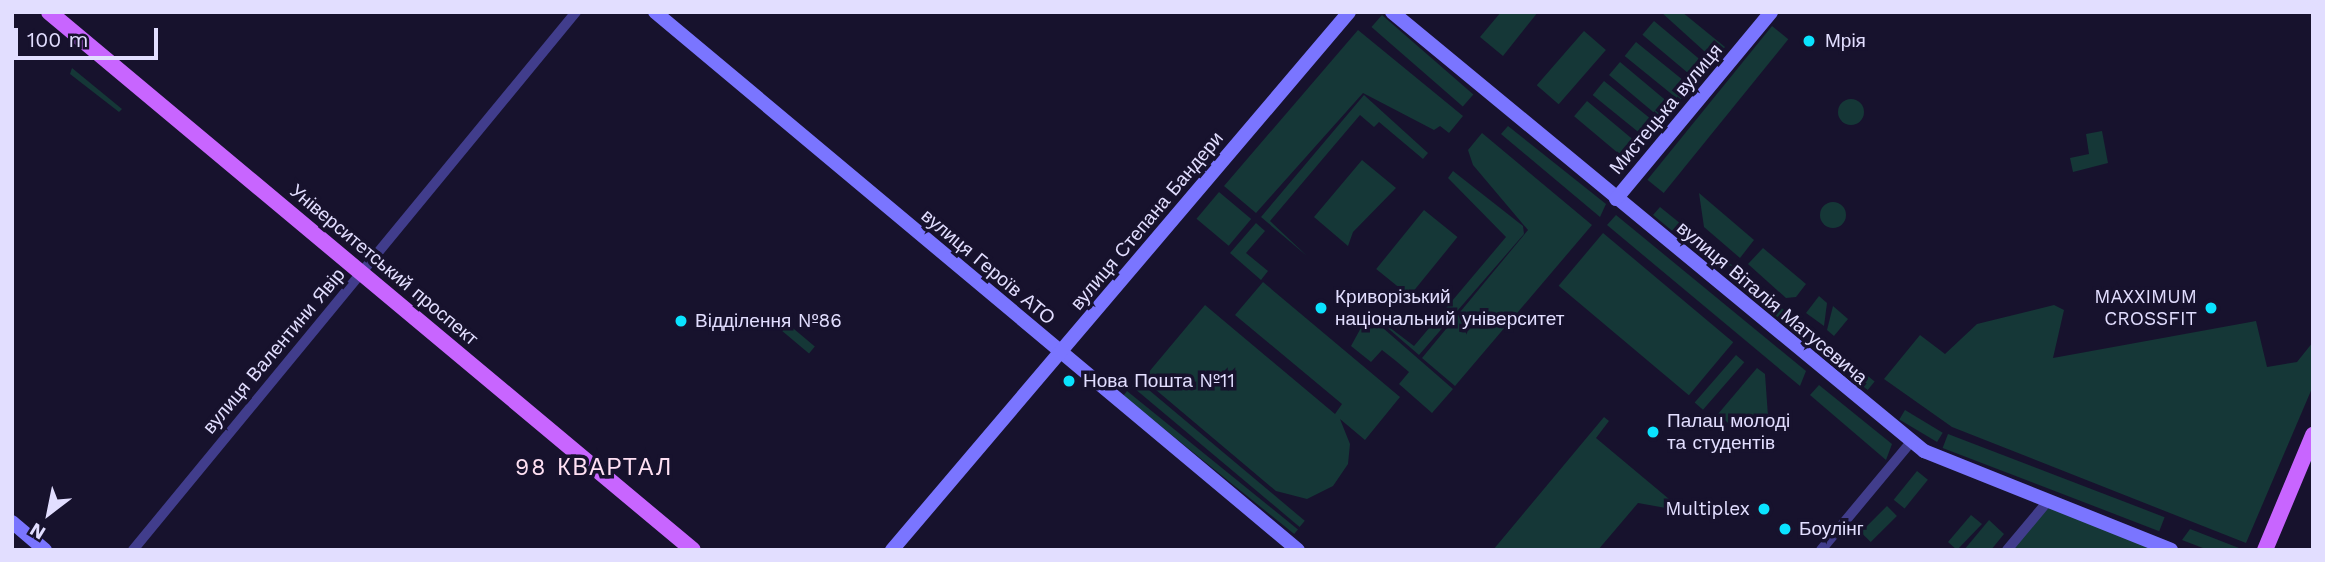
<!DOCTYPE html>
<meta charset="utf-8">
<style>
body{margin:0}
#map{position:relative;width:2325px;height:562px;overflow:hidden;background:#17122d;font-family:"Work Sans",sans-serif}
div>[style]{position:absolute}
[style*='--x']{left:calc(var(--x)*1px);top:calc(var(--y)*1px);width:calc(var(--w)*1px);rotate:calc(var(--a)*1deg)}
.green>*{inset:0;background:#153737;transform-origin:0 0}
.round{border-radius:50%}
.street>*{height:10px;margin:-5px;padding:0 5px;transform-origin:5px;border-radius:5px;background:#413d8c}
.secondary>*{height:14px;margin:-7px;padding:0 7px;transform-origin:7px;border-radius:7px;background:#7a75ff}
.primary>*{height:16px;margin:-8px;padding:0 8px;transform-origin:8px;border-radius:8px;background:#c865ff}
.dots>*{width:19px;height:19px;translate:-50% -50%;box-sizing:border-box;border:4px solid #17122d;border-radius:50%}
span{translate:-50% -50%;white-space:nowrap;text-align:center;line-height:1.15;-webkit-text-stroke:7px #17122d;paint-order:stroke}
.poi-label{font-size:19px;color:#e2deff}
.left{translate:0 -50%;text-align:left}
.right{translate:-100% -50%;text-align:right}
.street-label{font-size:19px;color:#e2deff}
.quarter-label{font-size:23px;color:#ffe0f3;letter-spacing:2px}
.frame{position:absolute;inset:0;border:14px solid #e2deff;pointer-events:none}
.north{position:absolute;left:14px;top:478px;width:70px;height:70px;-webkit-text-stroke:5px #17122d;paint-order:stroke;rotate:212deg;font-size:19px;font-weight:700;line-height:28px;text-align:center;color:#e2deff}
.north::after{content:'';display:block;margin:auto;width:24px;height:32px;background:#e2deff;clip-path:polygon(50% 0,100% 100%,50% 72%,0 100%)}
.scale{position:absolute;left:14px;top:28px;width:144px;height:32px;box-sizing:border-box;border:4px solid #e2deff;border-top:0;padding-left:9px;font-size:21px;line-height:24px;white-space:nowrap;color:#e2deff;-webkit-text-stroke:5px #17122d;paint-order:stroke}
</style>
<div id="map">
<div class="green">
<i style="clip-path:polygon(1501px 12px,1538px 12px,1503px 56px,1480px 37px)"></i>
<i style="clip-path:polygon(1661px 12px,1682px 12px,1725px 47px,1714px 60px)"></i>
<i style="left:1382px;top:15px;width:121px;height:16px;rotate:41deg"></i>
<i style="left:1654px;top:21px;width:70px;height:18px;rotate:40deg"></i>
<i style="left:1772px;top:26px;width:21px;height:198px;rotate:39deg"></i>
<i style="clip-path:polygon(1358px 30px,1463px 116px,1449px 133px,1440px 126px,1434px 130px,1363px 93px,1256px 213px,1224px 186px)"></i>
<i style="left:1584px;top:31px;width:29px;height:72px;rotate:41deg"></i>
<i style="left:1636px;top:42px;width:71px;height:18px;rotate:39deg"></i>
<i style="left:1620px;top:62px;width:72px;height:17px;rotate:40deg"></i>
<i style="clip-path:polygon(72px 68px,122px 109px,119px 112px,70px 74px)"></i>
<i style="left:1604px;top:81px;width:71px;height:18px;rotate:39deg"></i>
<i style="clip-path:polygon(1364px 95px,1428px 153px,1423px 159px,1379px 122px,1374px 127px,1360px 115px,1270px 221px,1307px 256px,1261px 217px)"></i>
<i class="round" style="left:1838px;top:99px;width:26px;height:26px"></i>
<i style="left:1587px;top:101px;width:70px;height:20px;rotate:40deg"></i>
<i style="clip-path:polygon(1508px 126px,1606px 204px,1600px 217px,1501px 134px)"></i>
<i style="clip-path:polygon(2102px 131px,2108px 163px,2073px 172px,2070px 158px,2089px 154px,2086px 134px)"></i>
<i style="clip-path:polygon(1482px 133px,1592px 225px,1455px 386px,1422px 358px,1528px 230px,1473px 165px,1468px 150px)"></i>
<i style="clip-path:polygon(1362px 160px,1396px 188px,1353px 232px,1348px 246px,1314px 217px)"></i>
<i style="clip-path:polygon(1453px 171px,1523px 226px,1524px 234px,1419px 355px,1368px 311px,1414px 346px,1506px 237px,1448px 178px)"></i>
<i style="left:1219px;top:192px;width:42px;height:35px;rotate:40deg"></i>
<i style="clip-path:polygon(1699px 193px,1754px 240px,1740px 258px,1704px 227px)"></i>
<i class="round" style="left:1820px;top:202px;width:26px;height:26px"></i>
<i style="clip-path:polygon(1660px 207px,1733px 266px,1710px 262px,1653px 215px)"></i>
<i style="left:1424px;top:210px;width:43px;height:76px;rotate:39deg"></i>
<i style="clip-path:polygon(1616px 215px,1806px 371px,1800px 386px,1607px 225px)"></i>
<i style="clip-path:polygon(1256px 223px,1265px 231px,1246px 253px,1268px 271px,1261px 280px,1230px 253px)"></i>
<i style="left:1603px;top:233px;width:170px;height:69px;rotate:40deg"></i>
<i style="clip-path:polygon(1763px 248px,1806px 284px,1796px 297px,1786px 298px,1748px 264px)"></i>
<i style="clip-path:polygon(1740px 273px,1790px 315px,1784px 322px,1750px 296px)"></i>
<i style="clip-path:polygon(1263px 282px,1400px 397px,1365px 440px,1340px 419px,1350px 444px,1348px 464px,1333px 486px,1307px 499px,1276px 491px,1143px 379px,1205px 305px,1335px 414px,1342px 404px,1235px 315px)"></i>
<i style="clip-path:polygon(1819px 296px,1827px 303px,1824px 326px,1806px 313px)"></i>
<i style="clip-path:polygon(2054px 305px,2064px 310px,2053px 358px,2256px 321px,2267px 367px,2297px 362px,2313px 342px,2313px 386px,2246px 543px,1952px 427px,1884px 379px,1920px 335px,1945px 354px,1977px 324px)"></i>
<i style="clip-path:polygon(1833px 306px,1848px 319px,1834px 336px,1827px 330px)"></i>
<i style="clip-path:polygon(1368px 315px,1453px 389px,1432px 413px,1399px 384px,1409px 372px,1396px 361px,1382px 350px,1371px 362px,1351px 346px)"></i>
<i style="left:1800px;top:321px;width:96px;height:11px;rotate:39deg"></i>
<i style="left:788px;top:324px;width:35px;height:9px;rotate:40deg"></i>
<i style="left:1736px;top:355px;width:11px;height:63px;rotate:41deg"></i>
<i style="clip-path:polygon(1757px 368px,1765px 374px,1768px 416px,1736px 430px,1718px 414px)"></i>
<i style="left:1137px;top:380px;width:219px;height:8px;rotate:40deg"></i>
<i style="clip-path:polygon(1819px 385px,1892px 444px,1886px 460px,1810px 395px)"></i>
<i style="left:1127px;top:391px;width:220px;height:6px;rotate:39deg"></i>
<i style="left:1905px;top:410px;width:44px;height:11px;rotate:31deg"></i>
<i style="clip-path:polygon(1604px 417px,1609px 421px,1596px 438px,1669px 499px,1666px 508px,1638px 503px,1598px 550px,1493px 550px)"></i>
<i style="left:1948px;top:434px;width:232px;height:15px;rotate:21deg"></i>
<i style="left:1917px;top:471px;width:14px;height:37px;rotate:39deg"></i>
<i style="clip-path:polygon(2048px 501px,2171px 550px,2007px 550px)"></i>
<i style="left:1887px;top:506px;width:14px;height:37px;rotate:45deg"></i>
<i style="clip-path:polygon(1971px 515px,1982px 524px,1957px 550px,1948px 542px)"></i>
<i style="clip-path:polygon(1989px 520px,2004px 534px,1991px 550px,1964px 550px)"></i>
<i style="clip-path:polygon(2190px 529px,2239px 548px,2238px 550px,2208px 550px,2182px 540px)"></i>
</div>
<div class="street">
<i style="--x:133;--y:550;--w:697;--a:-50.53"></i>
<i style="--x:1821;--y:550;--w:141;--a:-50.2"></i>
<i style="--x:2007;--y:550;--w:64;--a:-50.1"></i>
</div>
<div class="secondary">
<i style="--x:655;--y:12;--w:838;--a:39.92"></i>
<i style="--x:1392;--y:12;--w:690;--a:39.53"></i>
<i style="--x:1924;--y:451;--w:266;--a:21.8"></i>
<i style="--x:1616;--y:199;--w:243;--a:-50.3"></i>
<i style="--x:12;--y:522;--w:43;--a:40.3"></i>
<i style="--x:892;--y:550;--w:706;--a:-49.65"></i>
</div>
<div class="primary">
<i style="--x:49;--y:12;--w:839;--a:39.88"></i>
<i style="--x:2265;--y:550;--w:125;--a:-67.3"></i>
</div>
<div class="dots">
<i style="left:1809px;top:41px;background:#0ae3ff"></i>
<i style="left:1321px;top:308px;background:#0ae3ff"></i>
<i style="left:2211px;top:308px;background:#0ae3ff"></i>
<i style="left:681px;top:321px;background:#0ae3ff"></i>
<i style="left:1069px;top:381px;background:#0ae3ff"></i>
<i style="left:1653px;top:432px;background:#0ae3ff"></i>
<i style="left:1764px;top:509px;background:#0ae3ff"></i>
<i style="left:1785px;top:529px;background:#0ae3ff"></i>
</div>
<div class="poi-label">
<span class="left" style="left:1825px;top:41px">Мрія</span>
<span class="left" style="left:1335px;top:308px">Криворізький<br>національний університет</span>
<span class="right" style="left:2197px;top:308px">MAXXIMUM<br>CROSSFIT</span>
<span class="left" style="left:695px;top:321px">Відділення №86</span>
<span class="left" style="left:1083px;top:381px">Нова Пошта №11</span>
<span class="left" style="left:1667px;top:432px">Палац молоді<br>та студентів</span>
<span class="right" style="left:1750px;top:509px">Multiplex</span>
<span class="left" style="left:1799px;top:529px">Боулінг</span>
</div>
<div class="street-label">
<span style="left:1666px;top:109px;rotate:-50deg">Мистецька вулиця</span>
<span style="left:1147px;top:221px;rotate:-50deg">вулиця Степана Бандери</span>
<span style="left:384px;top:265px;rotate:40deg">Університетський проспект</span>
<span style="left:988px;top:267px;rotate:40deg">вулиця Героїв АТО</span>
<span style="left:1772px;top:303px;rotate:40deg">вулиця Віталія Матусевича</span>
<span style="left:274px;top:351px;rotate:-50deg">вулиця Валентини Явір</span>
</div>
<div class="quarter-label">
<span style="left:594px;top:468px">98 КВАРТАЛ</span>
</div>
<div class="frame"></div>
<div class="north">N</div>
<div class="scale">100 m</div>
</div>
